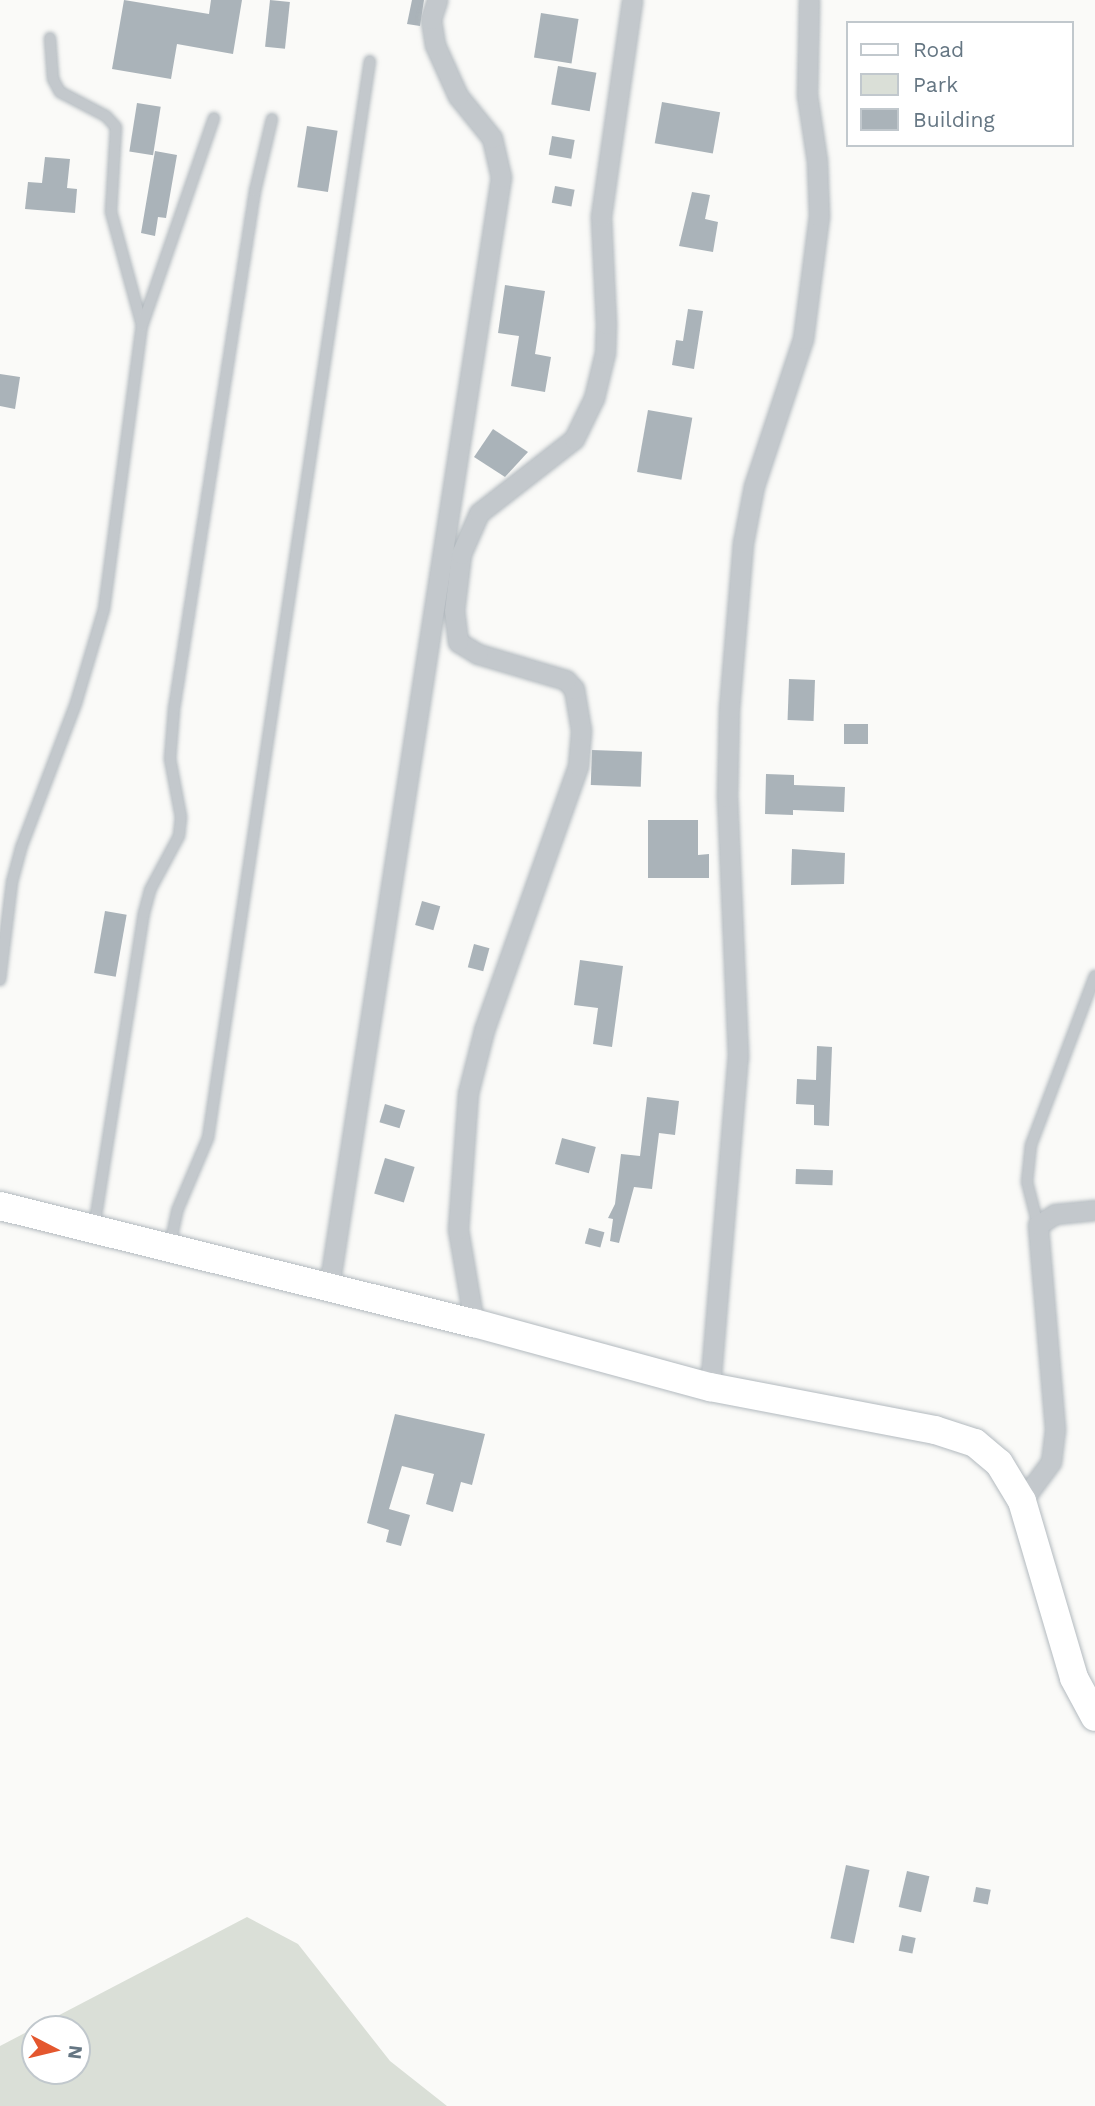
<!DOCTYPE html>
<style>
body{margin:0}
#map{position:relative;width:1095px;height:2106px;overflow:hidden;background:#fafaf8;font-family:"Work Sans",sans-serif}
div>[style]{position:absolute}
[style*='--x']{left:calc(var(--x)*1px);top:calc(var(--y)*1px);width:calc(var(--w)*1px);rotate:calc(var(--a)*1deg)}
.green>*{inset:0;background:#dadfd7}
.building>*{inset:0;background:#aab3b9;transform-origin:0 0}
.roads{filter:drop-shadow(0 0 2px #b3babf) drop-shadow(0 0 2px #b3babf)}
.lane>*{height:10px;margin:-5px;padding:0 5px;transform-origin:5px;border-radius:5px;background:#c3c8cc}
.street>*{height:19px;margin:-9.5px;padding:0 9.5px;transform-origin:9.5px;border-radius:9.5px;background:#c3c8cc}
.secondary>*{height:28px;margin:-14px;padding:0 14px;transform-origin:14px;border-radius:14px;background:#fff}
span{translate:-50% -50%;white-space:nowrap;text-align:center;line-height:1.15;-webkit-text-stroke:7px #fff;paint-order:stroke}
.legend{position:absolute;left:846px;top:21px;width:228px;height:126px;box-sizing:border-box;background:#fff;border:2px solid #c1c8cd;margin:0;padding:9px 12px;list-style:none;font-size:21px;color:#657683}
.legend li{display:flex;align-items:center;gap:14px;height:35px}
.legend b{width:35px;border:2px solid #c1c8cd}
.north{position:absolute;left:21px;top:2015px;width:70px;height:70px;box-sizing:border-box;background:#fff;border:2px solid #c1c8cd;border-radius:50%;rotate:97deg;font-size:19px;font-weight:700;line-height:28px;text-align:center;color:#657683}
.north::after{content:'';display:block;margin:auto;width:24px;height:32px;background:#e4572e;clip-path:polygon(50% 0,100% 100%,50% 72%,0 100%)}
</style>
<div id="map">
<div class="green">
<i style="clip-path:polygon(evenodd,247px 1917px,298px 1944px,390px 2061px,447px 2106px,0 2106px,0 2046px,247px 1917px,35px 2029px,77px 2029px,77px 2071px,35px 2071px,35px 2029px)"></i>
</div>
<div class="building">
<i style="clip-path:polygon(124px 0,209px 14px,211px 0,242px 0,233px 54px,177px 44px,171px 79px,112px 69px)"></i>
<i style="left:270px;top:0;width:20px;height:47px;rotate:6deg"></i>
<i style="clip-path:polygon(412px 0,424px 0,420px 26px,407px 24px)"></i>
<i style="left:541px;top:13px;width:38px;height:45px;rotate:9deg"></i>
<i style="left:558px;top:66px;width:39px;height:39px;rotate:10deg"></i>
<i style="left:662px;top:102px;width:59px;height:42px;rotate:10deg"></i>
<i style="left:137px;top:103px;width:24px;height:49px;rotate:9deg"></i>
<i style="left:307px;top:126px;width:31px;height:62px;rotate:9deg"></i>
<i style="left:552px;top:136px;width:23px;height:19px;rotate:10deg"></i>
<i style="clip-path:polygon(155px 151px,177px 155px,166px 218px,158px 217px,155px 236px,141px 233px)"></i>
<i style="clip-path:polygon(45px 157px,70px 159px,67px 188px,77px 189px,75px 213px,25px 209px,28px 182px,42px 183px)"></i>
<i style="left:555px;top:186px;width:20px;height:17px;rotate:11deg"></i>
<i style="clip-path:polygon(692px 192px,710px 195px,705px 219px,718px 222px,713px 252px,679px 246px)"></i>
<i style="clip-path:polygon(505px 285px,545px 291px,535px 354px,551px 357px,545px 392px,511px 386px,519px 336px,498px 333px)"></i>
<i style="clip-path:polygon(688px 309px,703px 311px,694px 369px,672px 365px,676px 340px,683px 341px)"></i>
<i style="clip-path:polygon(0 374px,20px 377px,15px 409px,0 406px)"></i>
<i style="left:648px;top:410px;width:45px;height:63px;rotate:10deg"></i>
<i style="clip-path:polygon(493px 429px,528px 452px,505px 477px,474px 457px)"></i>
<i style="left:789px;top:679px;width:26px;height:41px;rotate:2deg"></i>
<i style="left:844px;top:724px;width:24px;height:20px"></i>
<i style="left:592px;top:750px;width:50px;height:35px;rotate:2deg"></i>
<i style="clip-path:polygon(766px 774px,794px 775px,794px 785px,845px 787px,844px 812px,793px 810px,793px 815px,765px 814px)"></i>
<i style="clip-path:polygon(648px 820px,698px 820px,698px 855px,709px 854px,709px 878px,648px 878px)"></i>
<i style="clip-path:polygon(792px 849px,845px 853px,844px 884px,791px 885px)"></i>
<i style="left:422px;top:901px;width:19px;height:25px;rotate:16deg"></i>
<i style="left:105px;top:911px;width:22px;height:63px;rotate:10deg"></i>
<i style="left:474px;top:944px;width:16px;height:24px;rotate:15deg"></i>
<i style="clip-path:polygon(580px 960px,623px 966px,612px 1047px,593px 1044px,598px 1008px,574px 1005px)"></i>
<i style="clip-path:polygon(817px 1046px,832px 1047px,829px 1126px,814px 1125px,814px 1105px,796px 1104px,797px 1079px,816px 1080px)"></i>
<i style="clip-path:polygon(647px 1097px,679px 1101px,675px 1135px,659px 1133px,652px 1189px,634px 1187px,619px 1243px,610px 1241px,613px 1219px,608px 1218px,615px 1204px,621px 1154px,640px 1156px)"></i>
<i style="left:385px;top:1104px;width:21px;height:19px;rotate:17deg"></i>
<i style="left:562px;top:1138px;width:35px;height:27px;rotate:15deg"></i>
<i style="left:385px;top:1158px;width:31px;height:37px;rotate:17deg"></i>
<i style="left:796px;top:1169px;width:37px;height:15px;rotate:2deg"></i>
<i style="left:589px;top:1228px;width:16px;height:16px;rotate:15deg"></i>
<i style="clip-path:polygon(395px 1414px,485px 1434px,472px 1485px,461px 1482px,453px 1512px,426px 1504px,434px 1474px,402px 1466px,389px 1509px,410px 1515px,401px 1546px,386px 1542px,389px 1530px,367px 1523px)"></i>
<i style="left:846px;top:1865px;width:24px;height:75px;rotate:12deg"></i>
<i style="left:907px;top:1871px;width:23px;height:37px;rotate:13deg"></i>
<i style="left:976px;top:1887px;width:15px;height:15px;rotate:11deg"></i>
<i style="left:902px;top:1935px;width:14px;height:16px;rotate:12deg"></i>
</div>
<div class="roads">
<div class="lane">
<i style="--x:50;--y:38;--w:41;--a:85.8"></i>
<i style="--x:53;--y:79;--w:15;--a:62"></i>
<i style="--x:60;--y:92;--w:52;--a:27.6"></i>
<i style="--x:106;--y:116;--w:15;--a:48"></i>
<i style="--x:116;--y:127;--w:85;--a:93.4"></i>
<i style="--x:111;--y:212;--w:117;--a:74.7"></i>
<i style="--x:0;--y:980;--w:99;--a:-83"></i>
<i style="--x:12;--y:882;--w:35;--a:-75"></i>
<i style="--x:21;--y:848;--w:155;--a:-69.2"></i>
<i style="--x:76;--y:703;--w:98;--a:-73.4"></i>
<i style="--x:104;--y:609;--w:286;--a:-82.4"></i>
<i style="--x:142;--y:326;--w:220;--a:-70.9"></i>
<i style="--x:1038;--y:1225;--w:44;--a:-104.3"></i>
<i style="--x:1027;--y:1182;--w:37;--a:-84"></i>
<i style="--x:1031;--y:1145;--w:181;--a:-69.3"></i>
<i style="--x:94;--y:1228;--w:319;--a:-81"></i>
<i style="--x:144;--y:913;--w:24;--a:-75"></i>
<i style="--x:150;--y:890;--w:61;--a:-61.8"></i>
<i style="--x:179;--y:836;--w:19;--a:-84"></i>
<i style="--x:181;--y:817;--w:59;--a:-100.7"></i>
<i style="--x:170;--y:759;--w:50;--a:-85.4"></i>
<i style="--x:174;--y:709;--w:524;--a:-81.11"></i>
<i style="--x:255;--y:191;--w:74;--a:-76.7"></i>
<i style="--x:170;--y:1245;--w:35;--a:-78"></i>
<i style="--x:177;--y:1211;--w:79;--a:-67"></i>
<i style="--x:208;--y:1138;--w:1089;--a:-81.45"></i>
</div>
<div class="street">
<i style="--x:329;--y:1287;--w:1123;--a:-81.19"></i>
<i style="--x:501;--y:177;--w:40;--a:-103"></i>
<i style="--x:492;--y:138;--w:54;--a:-129"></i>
<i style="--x:458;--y:96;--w:56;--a:-114.3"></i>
<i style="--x:435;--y:45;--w:26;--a:-99"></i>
<i style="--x:431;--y:19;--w:20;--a:-72"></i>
<i style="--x:474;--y:1323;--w:95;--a:-99.7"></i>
<i style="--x:458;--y:1229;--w:136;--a:-85.8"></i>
<i style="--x:468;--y:1093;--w:65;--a:-75.7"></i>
<i style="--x:484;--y:1030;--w:280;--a:-70.4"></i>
<i style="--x:578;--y:766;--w:36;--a:-85"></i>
<i style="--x:581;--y:730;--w:42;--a:-99.7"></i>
<i style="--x:574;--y:689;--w:12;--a:-132"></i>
<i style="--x:566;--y:680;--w:92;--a:-163.5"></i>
<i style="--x:478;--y:654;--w:23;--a:-149"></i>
<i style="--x:458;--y:642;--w:31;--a:-97"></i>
<i style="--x:454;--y:611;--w:57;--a:-83"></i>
<i style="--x:461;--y:554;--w:45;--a:-66.3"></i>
<i style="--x:479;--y:513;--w:120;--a:-37.9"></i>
<i style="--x:574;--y:439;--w:46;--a:-64"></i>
<i style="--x:594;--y:398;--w:46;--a:-76.3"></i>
<i style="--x:605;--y:353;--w:29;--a:-88"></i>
<i style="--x:606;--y:324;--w:108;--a:-92.7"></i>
<i style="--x:601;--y:216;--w:218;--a:-81.8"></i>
<i style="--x:710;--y:1387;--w:331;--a:-85.2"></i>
<i style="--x:738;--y:1057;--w:260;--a:-92.4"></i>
<i style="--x:727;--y:797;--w:88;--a:-88.7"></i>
<i style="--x:729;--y:709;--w:167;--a:-85.2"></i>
<i style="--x:743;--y:543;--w:58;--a:-79.1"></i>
<i style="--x:754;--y:486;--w:155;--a:-71.6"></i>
<i style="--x:803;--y:339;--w:124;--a:-82.6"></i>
<i style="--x:819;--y:216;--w:55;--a:-92.1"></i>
<i style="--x:817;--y:161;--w:67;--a:-98.6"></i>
<i style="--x:807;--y:95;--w:95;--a:-88.8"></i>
<i style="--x:1022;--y:1501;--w:49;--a:-53.4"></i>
<i style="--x:1051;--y:1462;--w:33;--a:-83"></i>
<i style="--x:1055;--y:1429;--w:205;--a:-94.8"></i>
<i style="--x:1038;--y:1225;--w:20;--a:-33"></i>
<i style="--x:1055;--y:1214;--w:40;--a:-5.7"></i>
</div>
<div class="secondary">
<i style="--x:0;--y:1206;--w:488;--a:13.9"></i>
<i style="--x:474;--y:1323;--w:245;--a:15.2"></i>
<i style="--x:710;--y:1387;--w:229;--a:10.8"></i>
<i style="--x:935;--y:1430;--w:42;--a:18"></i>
<i style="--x:975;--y:1443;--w:31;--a:40"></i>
<i style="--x:999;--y:1463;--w:44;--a:58.8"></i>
<i style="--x:1022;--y:1501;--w:184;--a:73.6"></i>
<i style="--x:1074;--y:1678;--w:44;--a:61.7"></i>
</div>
</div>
<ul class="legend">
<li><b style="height:9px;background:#fff"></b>Road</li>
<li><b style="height:19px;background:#dadfd7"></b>Park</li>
<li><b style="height:19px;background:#aab3b9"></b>Building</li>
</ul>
<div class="north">N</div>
</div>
